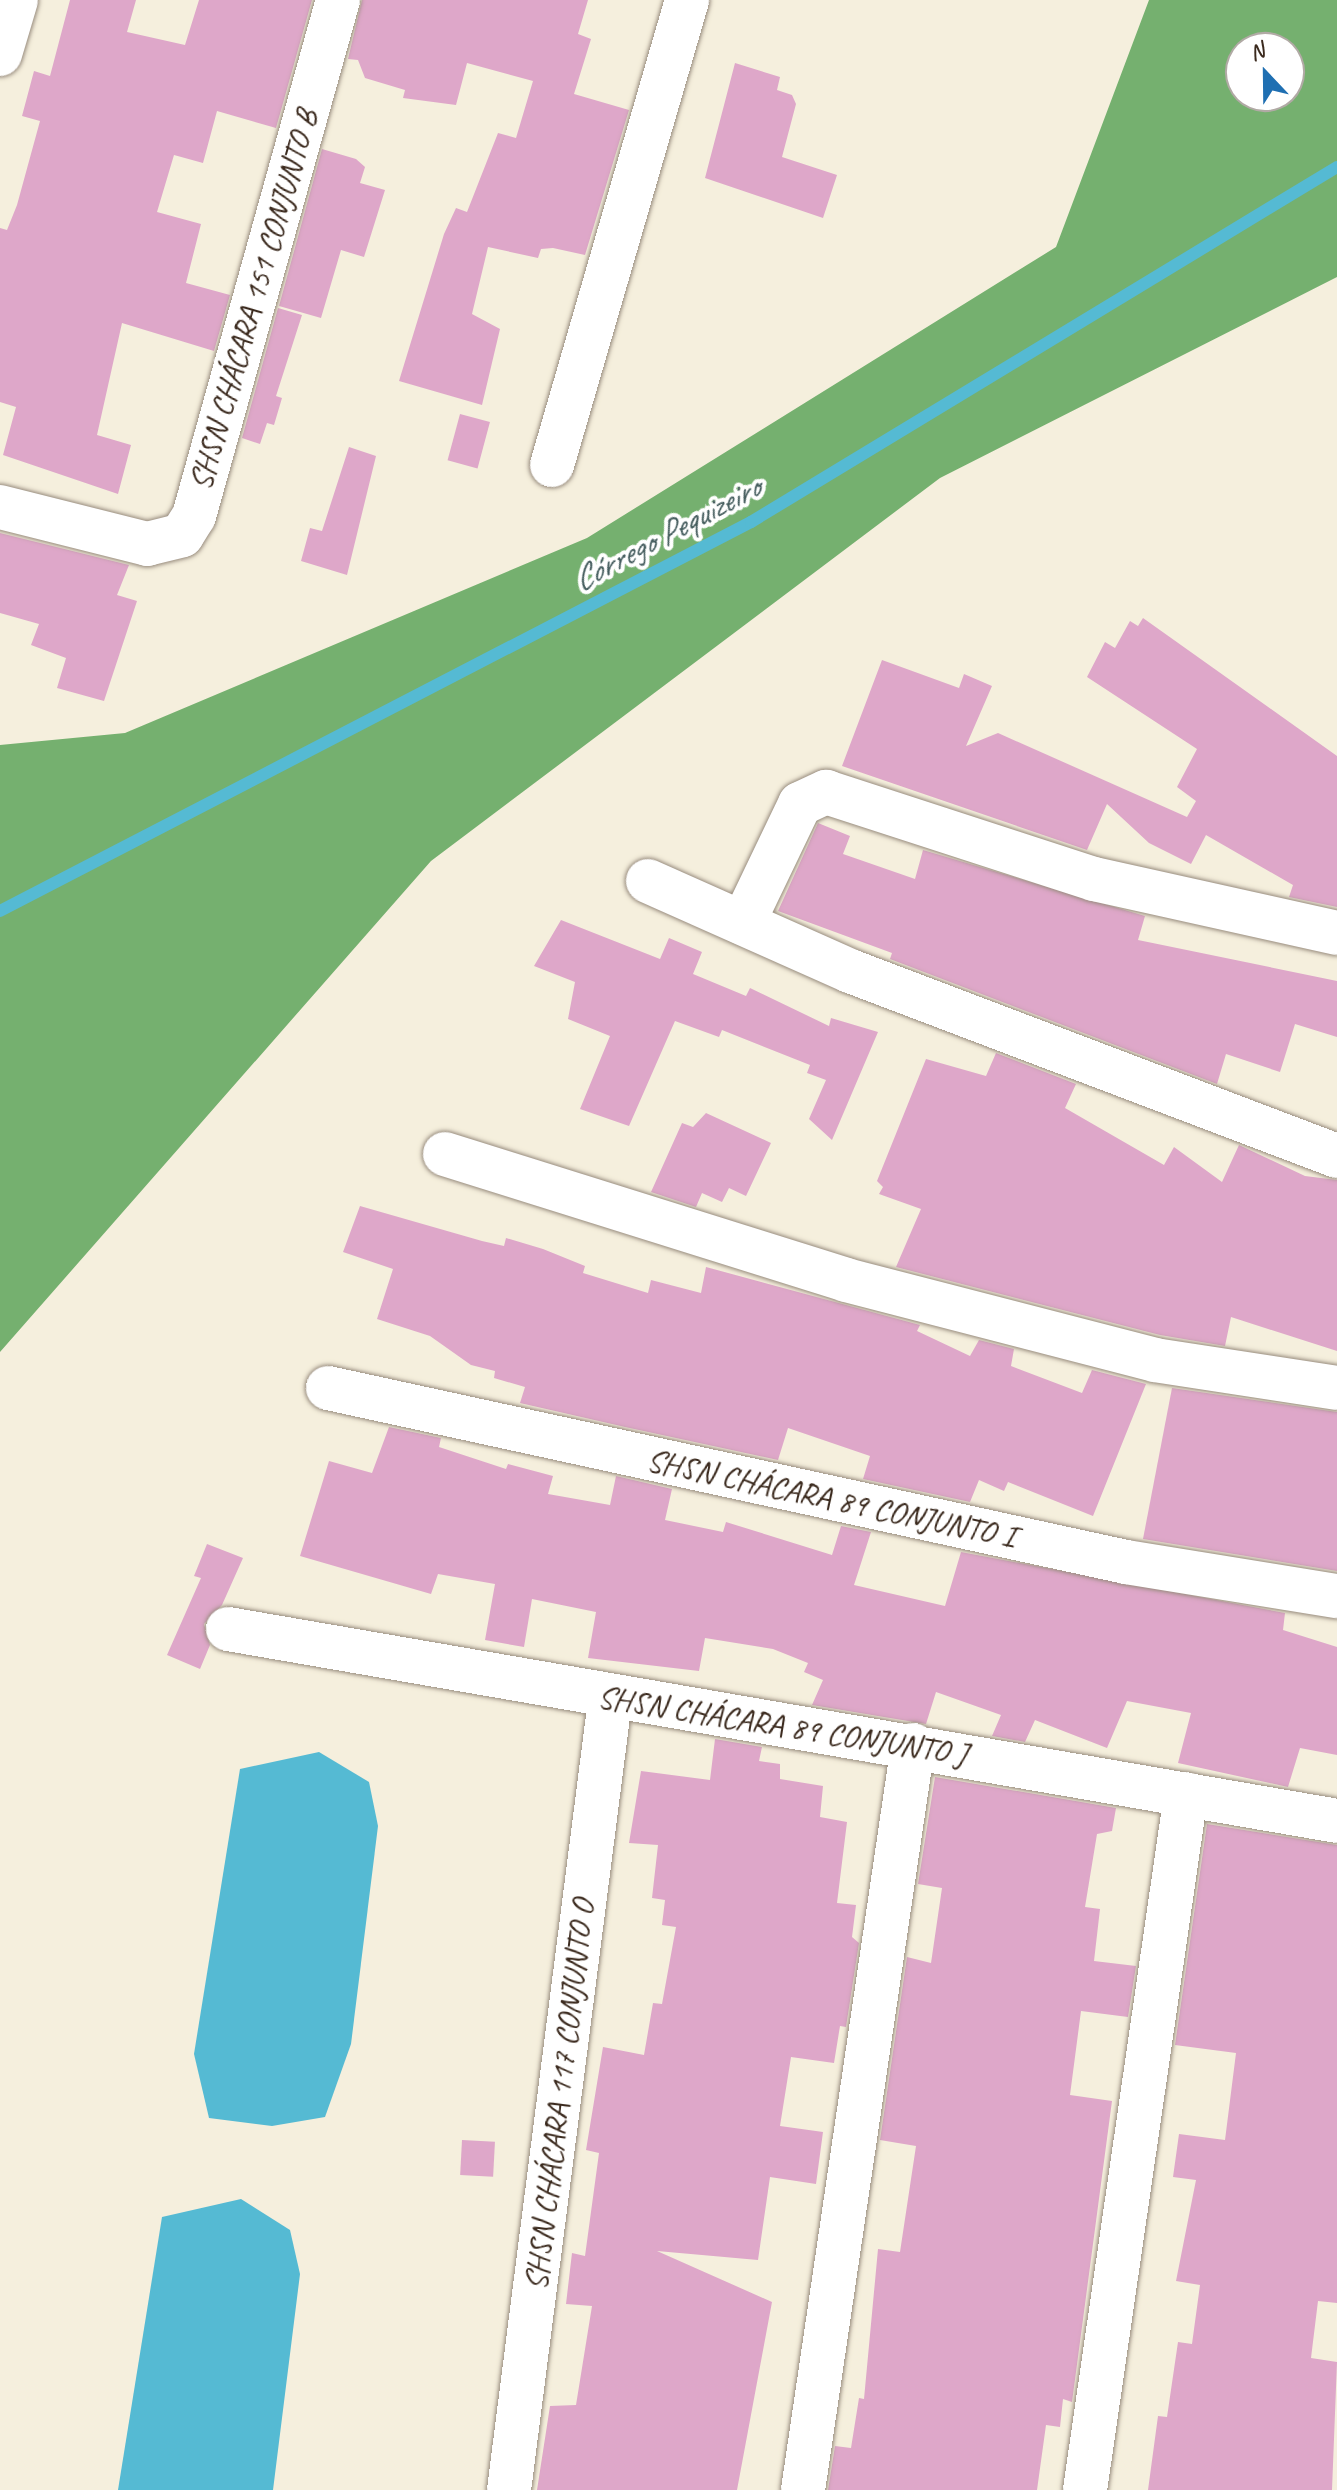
<!DOCTYPE html>
<meta charset="utf-8">
<style>
body{margin:0}
#map{position:relative;width:1337px;height:2490px;overflow:hidden;background:#f5efdd;font-family:Caveat,sans-serif}
div>[style]{position:absolute}
[style*='--x']{left:calc(var(--x)*1px);top:calc(var(--y)*1px);width:calc(var(--w)*1px);rotate:calc(var(--a)*1deg)}
.forest>*{inset:0;background:#75b06f}
.water>*{inset:0;background:#55bad3}
.stream>*{height:12px;margin:-6px;padding:0 6px;transform-origin:6px;border-radius:6px;background:#55bad3}
.building>*{inset:0;background:#dea7c9;transform-origin:0 0}
.roads{filter:drop-shadow(0 0 2px #988c7e) drop-shadow(0 0 2px #988c7e)}
.minor>*{height:44px;margin:-22px;padding:0 22px;transform-origin:22px;border-radius:22px;background:#fff}
span{translate:-50% -50%;white-space:nowrap;text-align:center;line-height:1.15;-webkit-text-stroke:8px #fff;paint-order:stroke}
.street-label{font-size:32px;color:#3b2a1e}
.water-label{font-size:34px;color:#445c5d;font-style:italic}
.north{position:absolute;left:1225px;top:32px;width:80px;height:80px;box-sizing:border-box;background:#fff;border:2px solid #b1aaa5;border-radius:50%;rotate:338deg;font-size:22px;font-weight:700;line-height:32px;text-align:center;color:#3b2a1e}
.north::after{content:'';display:block;margin:auto;width:28px;height:36px;background:#1f6fb2;clip-path:polygon(50% 0,100% 100%,50% 72%,0 100%)}
</style>
<div id="map">
<div class="forest">
<i style="clip-path:polygon(evenodd,1149px 0,1337px 0,1337px 277px,940px 478px,431px 861px,0 1352px,0 745px,125px 733px,587px 538px,1056px 247px,1149px 0,1289px 48px,1289px 96px,1241px 96px,1241px 48px,1289px 48px)"></i>
</div>
<div class="water">
<i style="clip-path:polygon(319px 1752px,369px 1782px,378px 1826px,351px 2044px,325px 2117px,272px 2126px,209px 2118px,194px 2054px,240px 1769px)"></i>
<i style="clip-path:polygon(241px 2199px,290px 2230px,300px 2274px,273px 2490px,118px 2490px,162px 2217px)"></i>
</div>
<div class="stream">
<i style="--x:0;--y:911;--w:846;--a:-27.38"></i>
<i style="--x:751;--y:522;--w:685;--a:-31.21"></i>
</div>
<div class="building">
<i style="clip-path:polygon(70px 0,136px 0,127px 32px,185px 45px,199px 0,312px 0,276px 128px,217px 111px,203px 163px,174px 155px,157px 212px,201px 224px,186px 283px,230px 295px,214px 351px,122px 323px,97px 435px,131px 445px,118px 494px,3px 455px,16px 407px,0 402px,0 228px,7px 230px,17px 205px,40px 121px,22px 116px,34px 71px,50px 76px)"></i>
<i style="clip-path:polygon(362px 0,588px 0,578px 34px,591px 39px,574px 94px,629px 110px,585px 255px,553px 248px,541px 249px,538px 258px,488px 247px,472px 314px,500px 329px,482px 405px,399px 381px,444px 234px,456px 208px,467px 212px,498px 133px,516px 138px,533px 81px,467px 63px,456px 105px,403px 98px,405px 90px,365px 78px,358px 60px,348px 59px)"></i>
<i style="clip-path:polygon(735px 63px,780px 77px,777px 90px,792px 95px,796px 104px,782px 157px,837px 175px,823px 218px,705px 178px)"></i>
<i style="clip-path:polygon(322px 149px,356px 159px,365px 167px,360px 183px,385px 190px,364px 257px,341px 250px,321px 318px,279px 306px)"></i>
<i style="clip-path:polygon(278px 308px,302px 315px,276px 396px,282px 398px,274px 425px,267px 423px,260px 444px,242px 438px)"></i>
<i style="left:460px;top:414px;width:31px;height:48px;rotate:15deg"></i>
<i style="clip-path:polygon(349px 447px,376px 456px,347px 575px,301px 561px,310px 528px,322px 531px)"></i>
<i style="clip-path:polygon(0 533px,129px 565px,117px 595px,137px 601px,104px 701px,57px 688px,66px 658px,31px 645px,39px 624px,0 613px)"></i>
<i style="clip-path:polygon(1143px 618px,1337px 756px,1337px 907px,1289px 897px,1293px 885px,1206px 835px,1191px 864px,1149px 843px,1107px 804px,1087px 850px,842px 766px,882px 660px,959px 688px,964px 674px,992px 686px,966px 746px,998px 733px,1187px 817px,1196px 801px,1177px 787px,1197px 749px,1087px 677px,1105px 642px,1115px 648px,1130px 621px,1138px 626px)"></i>
<i style="clip-path:polygon(818px 823px,850px 836px,843px 854px,915px 879px,923px 850px,1145px 916px,1138px 940px,1337px 981px,1337px 1037px,1295px 1024px,1280px 1072px,1226px 1054px,1217px 1084px,890px 959px,892px 953px,778px 911px)"></i>
<i style="clip-path:polygon(561px 920px,660px 959px,669px 938px,702px 952px,693px 974px,746px 996px,750px 988px,829px 1026px,831px 1018px,878px 1032px,832px 1140px,809px 1119px,826px 1080px,807px 1073px,810px 1065px,722px 1030px,719px 1037px,675px 1021px,629px 1126px,580px 1109px,610px 1036px,568px 1019px,575px 982px,534px 966px)"></i>
<i style="clip-path:polygon(996px 1053px,1076px 1084px,1065px 1108px,1164px 1165px,1174px 1147px,1222px 1182px,1239px 1145px,1305px 1176px,1337px 1180px,1337px 1351px,1231px 1317px,1225px 1346px,1160px 1335px,896px 1267px,921px 1209px,879px 1194px,883px 1187px,877px 1181px,926px 1059px,986px 1076px)"></i>
<i style="clip-path:polygon(706px 1113px,771px 1143px,746px 1196px,729px 1188px,722px 1202px,702px 1193px,696px 1207px,651px 1192px,682px 1123px,693px 1127px)"></i>
<i style="clip-path:polygon(360px 1206px,482px 1241px,504px 1246px,506px 1238px,543px 1249px,585px 1266px,583px 1273px,648px 1293px,651px 1280px,701px 1293px,706px 1267px,920px 1325px,917px 1331px,970px 1356px,979px 1340px,1014px 1349px,1011px 1366px,1082px 1393px,1092px 1370px,1146px 1384px,1093px 1516px,1008px 1482px,1004px 1491px,979px 1480px,970px 1502px,863px 1479px,870px 1456px,788px 1428px,778px 1460px,625px 1427px,520px 1403px,525px 1387px,494px 1378px,495px 1371px,471px 1365px,430px 1336px,377px 1319px,393px 1269px,343px 1252px)"></i>
<i style="clip-path:polygon(1172px 1388px,1337px 1412px,1337px 1571px,1143px 1539px)"></i>
<i style="clip-path:polygon(389px 1427px,441px 1438px,439px 1447px,506px 1469px,508px 1464px,553px 1476px,548px 1494px,610px 1505px,616px 1476px,672px 1489px,665px 1520px,723px 1532px,726px 1522px,832px 1555px,841px 1526px,871px 1532px,854px 1585px,945px 1606px,961px 1552px,1285px 1613px,1283px 1630px,1337px 1647px,1337px 1755px,1300px 1748px,1288px 1787px,1178px 1763px,1191px 1713px,1127px 1701px,1107px 1748px,1035px 1720px,1025px 1742px,992px 1736px,1001px 1715px,936px 1692px,926px 1724px,812px 1705px,823px 1680px,804px 1672px,808px 1663px,773px 1649px,705px 1638px,699px 1671px,588px 1658px,596px 1612px,532px 1599px,524px 1647px,485px 1640px,495px 1584px,438px 1574px,431px 1594px,300px 1556px,329px 1461px,372px 1473px)"></i>
<i style="clip-path:polygon(207px 1544px,243px 1558px,222px 1605px,204px 1624px,210px 1645px,200px 1669px,167px 1655px,201px 1578px,194px 1576px)"></i>
<i style="clip-path:polygon(715px 1739px,762px 1747px,759px 1761px,780px 1764px,780px 1779px,823px 1786px,820px 1817px,847px 1822px,837px 1903px,856px 1905px,852px 1937px,859px 1943px,846px 2027px,840px 2026px,834px 2063px,791px 2057px,780px 2126px,823px 2132px,816px 2184px,770px 2177px,758px 2260px,657px 2251px,772px 2302px,737px 2490px,537px 2490px,550px 2406px,576px 2405px,592px 2306px,566px 2304px,572px 2253px,585px 2256px,599px 2153px,586px 2150px,603px 2047px,644px 2055px,653px 2003px,662px 2004px,676px 1927px,662px 1925px,665px 1900px,652px 1898px,658px 1845px,629px 1843px,641px 1771px,710px 1780px)"></i>
<i style="clip-path:polygon(935px 1777px,1116px 1808px,1112px 1831px,1097px 1834px,1085px 1907px,1100px 1909px,1094px 1961px,1136px 1966px,1128px 2017px,1081px 2011px,1070px 2095px,1112px 2101px,1072px 2402px,1063px 2399px,1060px 2427px,1046px 2425px,1037px 2490px,828px 2490px,835px 2446px,851px 2448px,859px 2398px,864px 2399px,878px 2249px,900px 2252px,916px 2146px,880px 2140px,907px 1957px,931px 1963px,942px 1888px,918px 1884px)"></i>
<i style="clip-path:polygon(1207px 1824px,1337px 1845px,1337px 2303px,1318px 2301px,1311px 2358px,1337px 2362px,1332px 2490px,1148px 2490px,1158px 2416px,1167px 2417px,1178px 2342px,1192px 2344px,1200px 2285px,1176px 2281px,1196px 2180px,1173px 2177px,1179px 2134px,1225px 2140px,1236px 2053px,1175px 2045px)"></i>
<i style="left:462px;top:2140px;width:33px;height:35px;rotate:3deg"></i>
</div>
<div class="roads">
<div class="minor">
<i style="--x:0;--y:54;--w:56;--a:-73.5"></i>
<i style="--x:552;--y:465;--w:484;--a:-73.8"></i>
<i style="--x:0;--y:507;--w:152;--a:14.1"></i>
<i style="--x:147;--y:544;--w:36;--a:-14"></i>
<i style="--x:182;--y:535;--w:22;--a:-58"></i>
<i style="--x:194;--y:516;--w:536;--a:-74.41"></i>
<i style="--x:648;--y:881;--w:221;--a:24"></i>
<i style="--x:850;--y:971;--w:521;--a:20.8"></i>
<i style="--x:743;--y:923;--w:132;--a:-64.4"></i>
<i style="--x:800;--y:804;--w:29;--a:-25"></i>
<i style="--x:826;--y:792;--w:282;--a:18"></i>
<i style="--x:1094;--y:879;--w:249;--a:12.5"></i>
<i style="--x:445;--y:1154;--w:420;--a:17.4"></i>
<i style="--x:846;--y:1280;--w:319;--a:14.5"></i>
<i style="--x:1155;--y:1360;--w:184;--a:8.7"></i>
<i style="--x:328;--y:1388;--w:817;--a:12.3"></i>
<i style="--x:1126;--y:1562;--w:214;--a:9.2"></i>
<i style="--x:228;--y:1629;--w:1125;--a:9.82"></i>
<i style="--x:509;--y:2490;--w:796;--a:-82.71"></i>
<i style="--x:803;--y:2490;--w:753;--a:-81.6"></i>
<i style="--x:1085;--y:2490;--w:703;--a:-81.74"></i>
</div>
</div>
<div class="street-label">
<span style="left:254px;top:300px;rotate:-74deg">SHSN CHÁCARA 151 CONJUNTO B</span>
<span style="left:831px;top:1499px;rotate:12deg">SHSN CHÁCARA 89 CONJUNTO I</span>
<span style="left:782px;top:1726px;rotate:9deg">SHSN CHÁCARA 89 CONJUNTO J</span>
<span style="left:560px;top:2095px;rotate:-83deg">SHSN CHÁCARA 117 CONJUNTO O</span>
</div>
<div class="water-label">
<span style="left:666px;top:533px;rotate:-28deg">Córrego Pequizeiro</span>
</div>
<div class="north">N</div>
</div>
